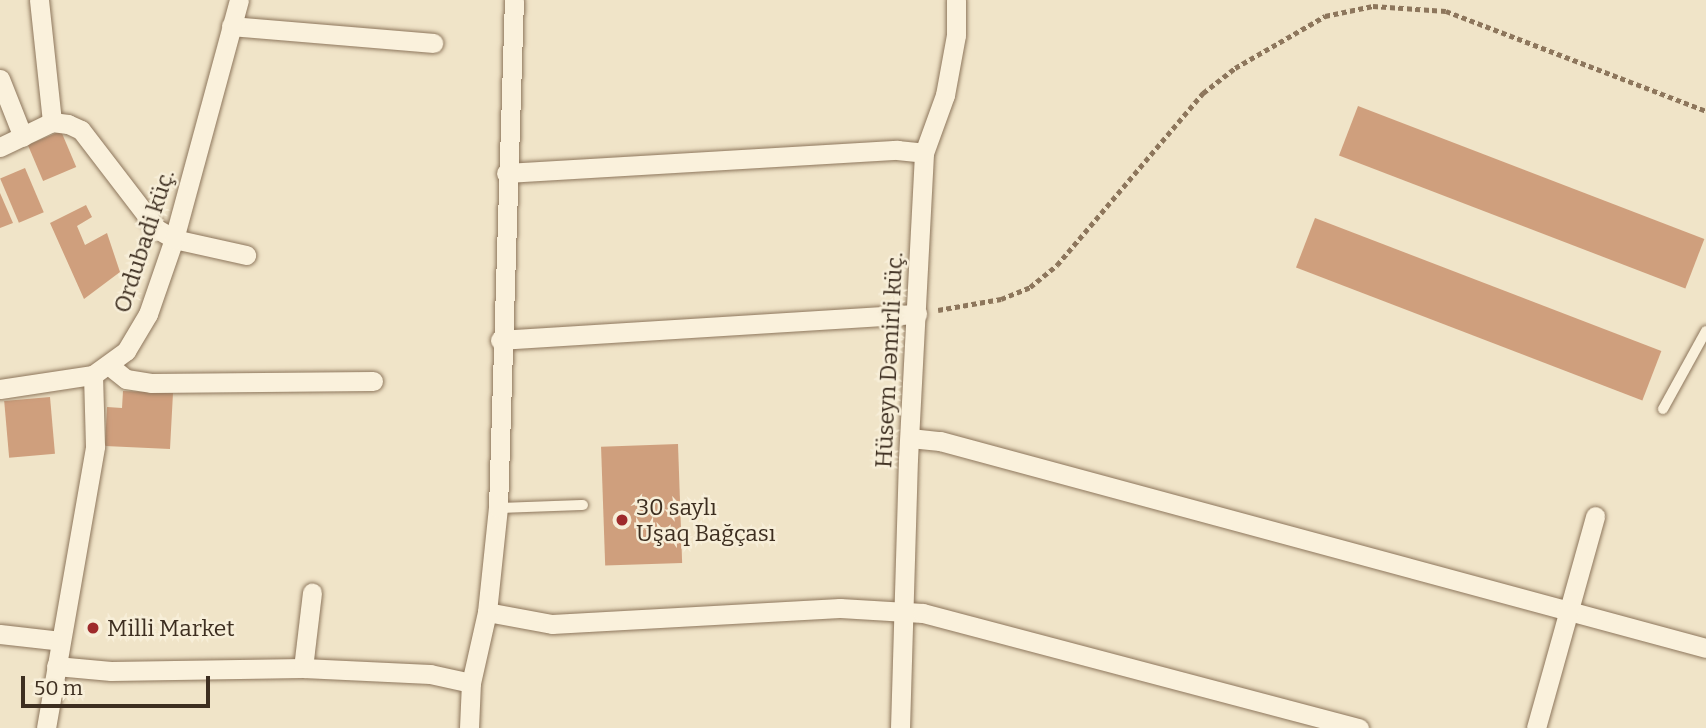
<!DOCTYPE html>
<meta charset="utf-8">
<style>
body{margin:0}
#map{position:relative;width:1706px;height:728px;overflow:hidden;background:#f0e4c8;font-family:Bitter,serif}
div>[style]{position:absolute}
[style*='--x']{left:calc(var(--x)*1px);top:calc(var(--y)*1px);width:calc(var(--w)*1px);rotate:calc(var(--a)*1deg)}
.building>*{inset:0;background:#cf9f7d;transform-origin:0 0}
.path>*{height:4.5px;margin-top:-2.25px;transform-origin:0;background:repeating-linear-gradient(90deg,#8d765c 0 5px,transparent 0 8.5px)}
.roads{filter:drop-shadow(0 0 2px #8d765c) drop-shadow(0 0 2px #8d765c)}
.service>*{height:10px;margin:-5px;padding:0 5px;transform-origin:5px;border-radius:5px;background:#faf1dc}
.minor>*{height:19px;margin:-9.5px;padding:0 9.5px;transform-origin:9.5px;border-radius:9.5px;background:#faf1dc}
.dots>*{width:19px;height:19px;translate:-50% -50%;box-sizing:border-box;border:4px solid #f7eed8;border-radius:50%}
span{translate:-50% -50%;white-space:nowrap;text-align:center;line-height:1.15;-webkit-text-stroke:5px #f7eed8;paint-order:stroke}
.street-label{font-size:23px;color:#3d2e20}
.poi-label{font-size:23px;color:#3d2e20}
.left{translate:0 -50%;text-align:left}
.scale{position:absolute;left:21px;top:676px;width:189px;height:32px;box-sizing:border-box;border:4px solid #3d2e20;border-top:0;padding-left:9px;font-size:21px;line-height:24px;white-space:nowrap;color:#3d2e20;-webkit-text-stroke:5px #f7eed8;paint-order:stroke}
</style>
<div id="map">
<div class="building">
<i style="left:1358px;top:106px;width:371px;height:53px;rotate:21deg"></i>
<i style="left:61px;top:131px;width:39px;height:36px;rotate:67deg"></i>
<i style="left:25px;top:168px;width:48px;height:27px;rotate:67deg"></i>
<i style="clip-path:polygon(0 193px,13px 223px,0 228px)"></i>
<i style="clip-path:polygon(86px 205px,92px 217px,77px 226px,85px 245px,107px 233px,120px 272px,84px 299px,50px 223px)"></i>
<i style="left:1315px;top:218px;width:371px;height:53px;rotate:21deg"></i>
<i style="clip-path:polygon(123px 391px,173px 393px,170px 449px,105px 446px,107px 407px,122px 408px)"></i>
<i style="left:50px;top:397px;width:57px;height:46px;rotate:85deg"></i>
<i style="left:678px;top:444px;width:119px;height:77px;rotate:88deg"></i>
</div>
<div class="path">
<i style="--x:938;--y:310;--w:64;--a:-9.9"></i>
<i style="--x:1001;--y:299;--w:31;--a:-22"></i>
<i style="--x:1030;--y:287;--w:35;--a:-39"></i>
<i style="--x:1057;--y:265;--w:226;--a:-49.7"></i>
<i style="--x:1203;--y:93;--w:41;--a:-38"></i>
<i style="--x:1235;--y:68;--w:104;--a:-30"></i>
<i style="--x:1325;--y:16;--w:49;--a:-11.8"></i>
<i style="--x:1373;--y:6;--w:73;--a:3.9"></i>
<i style="--x:1446;--y:11;--w:279;--a:21"></i>
</div>
<div class="roads">
<div class="service">
<i style="--x:1663;--y:409;--w:89;--a:-61.1"></i>
<i style="--x:498;--y:508;--w:85;--a:-2"></i>
</div>
<div class="minor">
<i style="--x:39;--y:0;--w:123;--a:83.9"></i>
<i style="--x:231;--y:26;--w:203;--a:4.8"></i>
<i style="--x:0;--y:79;--w:62;--a:68.4"></i>
<i style="--x:0;--y:147;--w:58;--a:-25.7"></i>
<i style="--x:52;--y:122;--w:16;--a:7"></i>
<i style="--x:68;--y:124;--w:14;--a:25"></i>
<i style="--x:81;--y:130;--w:125;--a:52.5"></i>
<i style="--x:157;--y:229;--w:20;--a:30"></i>
<i style="--x:174;--y:239;--w:74;--a:12.5"></i>
<i style="--x:506;--y:173;--w:392;--a:-3.4"></i>
<i style="--x:897;--y:150;--w:27;--a:6"></i>
<i style="--x:500;--y:340;--w:418;--a:-3.6"></i>
<i style="--x:111;--y:367;--w:19;--a:39"></i>
<i style="--x:126;--y:379;--w:25;--a:9"></i>
<i style="--x:151;--y:383;--w:222;--a:-0.5"></i>
<i style="--x:0;--y:389;--w:94;--a:-8.6"></i>
<i style="--x:910;--y:438;--w:30;--a:6"></i>
<i style="--x:940;--y:441;--w:793;--a:15.12"></i>
<i style="--x:487;--y:612;--w:66;--a:10.5"></i>
<i style="--x:552;--y:624;--w:288;--a:-3.2"></i>
<i style="--x:840;--y:608;--w:83;--a:3.4"></i>
<i style="--x:923;--y:613;--w:451;--a:14.8"></i>
<i style="--x:0;--y:634;--w:61;--a:6.5"></i>
<i style="--x:56;--y:666;--w:55;--a:5.2"></i>
<i style="--x:111;--y:671;--w:192;--a:-0.9"></i>
<i style="--x:303;--y:668;--w:127;--a:2.7"></i>
<i style="--x:430;--y:674;--w:42;--a:12.4"></i>
<i style="--x:303;--y:668;--w:76;--a:-83.2"></i>
<i style="--x:46;--y:728;--w:286;--a:-80.1"></i>
<i style="--x:95;--y:446;--w:71;--a:-91.6"></i>
<i style="--x:93;--y:375;--w:41;--a:-36"></i>
<i style="--x:126;--y:351;--w:43;--a:-59.3"></i>
<i style="--x:148;--y:314;--w:79;--a:-70.9"></i>
<i style="--x:174;--y:239;--w:248;--a:-74.8"></i>
<i style="--x:469;--y:728;--w:45;--a:-87.5"></i>
<i style="--x:471;--y:683;--w:73;--a:-77.3"></i>
<i style="--x:487;--y:612;--w:105;--a:-84"></i>
<i style="--x:498;--y:508;--w:508;--a:-88.2"></i>
<i style="--x:900;--y:728;--w:269;--a:-88.3"></i>
<i style="--x:908;--y:459;--w:306;--a:-87"></i>
<i style="--x:924;--y:153;--w:62;--a:-70.1"></i>
<i style="--x:945;--y:95;--w:61;--a:-79.6"></i>
<i style="--x:956;--y:35;--w:35;--a:-90"></i>
<i style="--x:1536;--y:728;--w:220;--a:-74.4"></i>
</div>
</div>
<div class="dots">
<i style="left:622px;top:520px;background:#9e2a2b"></i>
<i style="left:93px;top:628px;background:#9e2a2b"></i>
</div>
<div class="street-label">
<span style="left:144px;top:241px;rotate:-72deg">Ordubadi küç.</span>
<span style="left:889px;top:360px;rotate:-87deg">Hüseyn Dəmirli küç.</span>
</div>
<div class="poi-label">
<span class="left" style="left:636px;top:520px">30 saylı<br>Uşaq Bağçası</span>
<span class="left" style="left:107px;top:628px">Milli Market</span>
</div>
<div class="scale">50 m</div>
</div>
